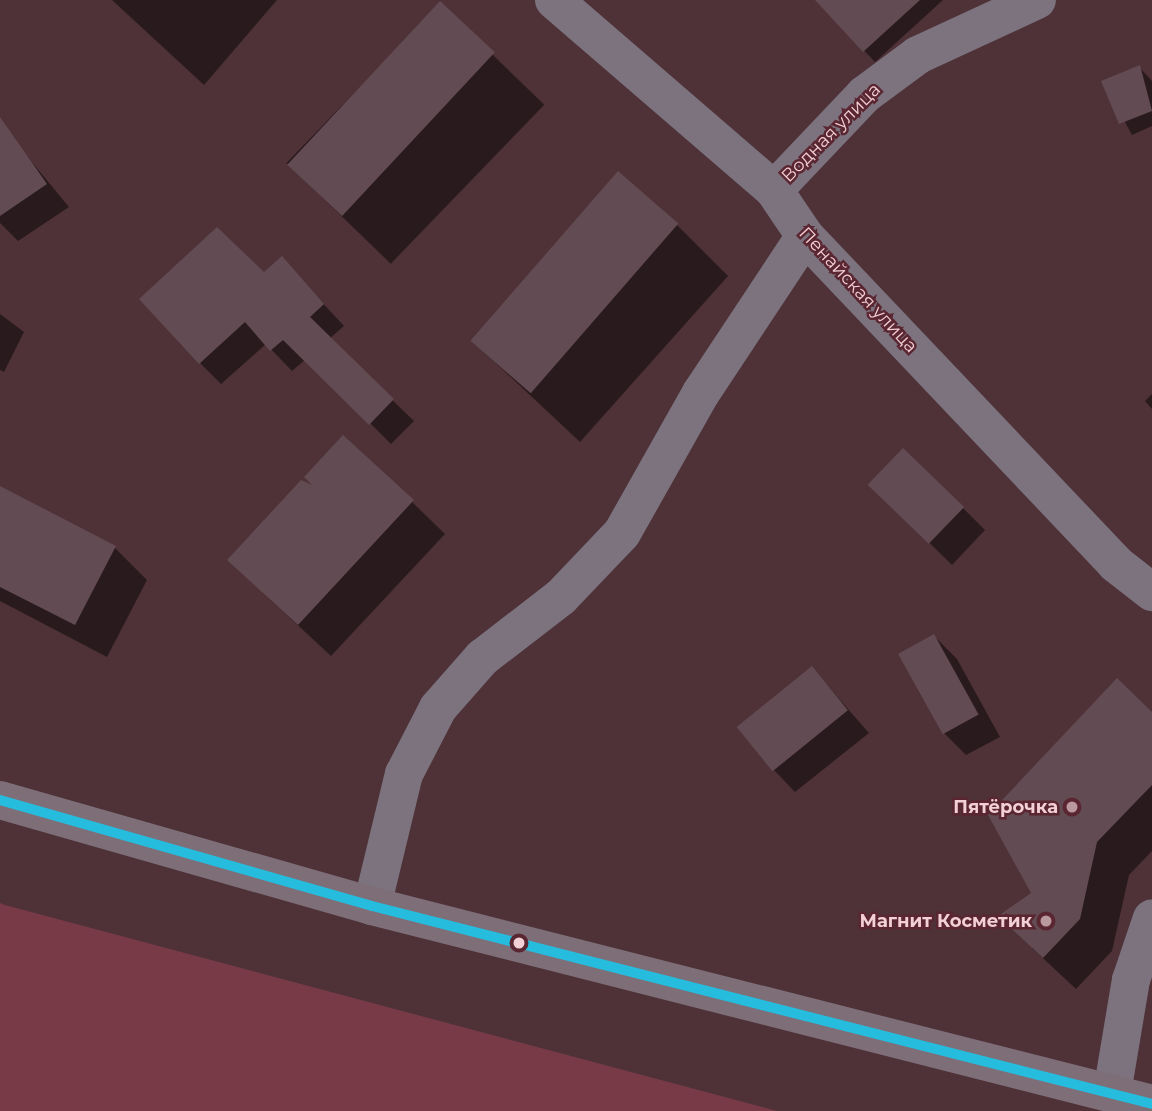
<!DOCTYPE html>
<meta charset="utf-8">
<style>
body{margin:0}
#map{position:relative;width:1152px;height:1111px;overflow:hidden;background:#4e3238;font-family:Montserrat,sans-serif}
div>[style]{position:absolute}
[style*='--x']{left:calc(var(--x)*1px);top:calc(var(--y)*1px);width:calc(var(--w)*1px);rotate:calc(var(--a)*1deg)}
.green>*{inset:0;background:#793a48}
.shadow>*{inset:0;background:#0007;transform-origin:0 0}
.building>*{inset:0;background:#634b53;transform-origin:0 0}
.street>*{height:38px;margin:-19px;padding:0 19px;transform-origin:19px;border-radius:19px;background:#7c737e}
.highway>*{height:38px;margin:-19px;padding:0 19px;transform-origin:19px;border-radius:19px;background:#7e6e78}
.bus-1>*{height:10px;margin:-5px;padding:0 5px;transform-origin:5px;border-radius:5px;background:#26bcdd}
.dots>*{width:19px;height:19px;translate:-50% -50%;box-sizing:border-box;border:4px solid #5a2631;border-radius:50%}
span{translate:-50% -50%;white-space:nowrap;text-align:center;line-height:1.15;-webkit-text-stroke:5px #5a2631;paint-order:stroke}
.street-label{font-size:18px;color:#f2d0d5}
.poi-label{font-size:18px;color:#f2d0d5;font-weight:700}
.right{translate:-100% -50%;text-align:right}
</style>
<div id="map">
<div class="green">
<i style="clip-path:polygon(0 903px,5px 905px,777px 1111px,0 1111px)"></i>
</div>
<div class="shadow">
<i style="clip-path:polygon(112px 0,277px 0,204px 85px)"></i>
<i style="clip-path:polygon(846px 0,943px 0,875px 62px,830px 15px)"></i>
<i style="left:440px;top:4px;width:145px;height:221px;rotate:44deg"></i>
<i style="clip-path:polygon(1139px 67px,1152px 81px,1152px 126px,1132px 135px,1103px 81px)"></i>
<i style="clip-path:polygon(21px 149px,69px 207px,18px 241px,0 223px,0 163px)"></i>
<i style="clip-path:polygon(677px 225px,728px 276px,580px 442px,471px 340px)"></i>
<i style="clip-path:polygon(282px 259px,344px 326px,329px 339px,414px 421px,391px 444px,306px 359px,292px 371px,266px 344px,221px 384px,200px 363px)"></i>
<i style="clip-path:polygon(0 314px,24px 332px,4px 372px,0 370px)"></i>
<i style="clip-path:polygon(1152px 394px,1152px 409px,1145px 401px)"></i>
<i style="clip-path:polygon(0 488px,115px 548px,147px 580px,107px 657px,0 601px)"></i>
<i style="clip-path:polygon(319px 491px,412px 502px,445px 534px,331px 656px,262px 592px)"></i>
<i style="clip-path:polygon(893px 507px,963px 508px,985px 530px,952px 565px)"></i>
<i style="clip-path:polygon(934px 636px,957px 659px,1000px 737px,966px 755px,944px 733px)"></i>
<i style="clip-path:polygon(812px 668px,869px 733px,795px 792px,773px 769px)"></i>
<i style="clip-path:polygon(1152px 714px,1152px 851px,1129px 875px,1112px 951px,1076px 989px,1032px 948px,1033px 894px)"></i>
</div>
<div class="building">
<i style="clip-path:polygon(815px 0,920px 0,863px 52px)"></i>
<i style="left:440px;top:1px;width:75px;height:224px;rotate:43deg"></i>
<i style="clip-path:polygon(1140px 65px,1152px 111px,1119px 124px,1101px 81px)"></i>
<i style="clip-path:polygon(0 117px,47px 184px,0 216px)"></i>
<i style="left:618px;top:171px;width:80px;height:225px;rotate:41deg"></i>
<i style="clip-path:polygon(217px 227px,264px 272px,282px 256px,324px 304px,310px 317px,394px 399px,369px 425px,283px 340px,270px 351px,245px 322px,199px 364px,139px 299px)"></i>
<i style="clip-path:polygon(343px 435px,414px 500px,298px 625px,227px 560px,301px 480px,312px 485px,304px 477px)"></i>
<i style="left:903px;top:448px;width:85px;height:51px;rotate:44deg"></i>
<i style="clip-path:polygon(0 486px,116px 546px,75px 625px,0 587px)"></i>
<i style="left:934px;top:634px;width:92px;height:41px;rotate:61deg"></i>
<i style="left:812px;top:666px;width:57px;height:97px;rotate:51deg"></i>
<i style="clip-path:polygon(1117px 678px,1152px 712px,1152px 785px,1097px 842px,1080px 919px,1043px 958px,998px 916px,1031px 893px,988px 815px)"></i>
</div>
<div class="street">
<i style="--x:554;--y:0;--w:291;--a:40.8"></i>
<i style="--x:774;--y:190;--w:55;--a:56"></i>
<i style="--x:805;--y:236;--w:452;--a:46.5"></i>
<i style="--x:1116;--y:564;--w:46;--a:37.9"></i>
<i style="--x:774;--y:190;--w:131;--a:-46.5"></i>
<i style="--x:864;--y:95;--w:67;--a:-36.5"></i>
<i style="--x:918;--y:55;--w:131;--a:-24.8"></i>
<i style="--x:372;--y:906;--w:136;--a:-76.4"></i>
<i style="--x:404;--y:774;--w:74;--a:-62.7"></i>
<i style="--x:438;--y:708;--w:67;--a:-48.7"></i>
<i style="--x:482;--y:658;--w:100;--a:-37.7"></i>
<i style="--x:561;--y:597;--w:88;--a:-46.4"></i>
<i style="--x:622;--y:533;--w:161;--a:-60.6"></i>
<i style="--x:701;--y:393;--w:188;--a:-56.5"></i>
<i style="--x:1112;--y:1093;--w:115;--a:-80.5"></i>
<i style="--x:1131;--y:980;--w:65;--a:-71.3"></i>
</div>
<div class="highway">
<i style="--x:0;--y:800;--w:387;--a:15.9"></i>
<i style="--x:372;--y:906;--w:805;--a:14.24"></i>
</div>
<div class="bus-1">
<i style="--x:0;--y:800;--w:387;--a:15.9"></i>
<i style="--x:372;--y:906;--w:805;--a:14.24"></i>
</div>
<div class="dots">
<i style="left:1072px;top:807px;background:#b9999e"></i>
<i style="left:1046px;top:921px;background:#b9999e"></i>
<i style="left:519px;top:943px;background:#f2d0d5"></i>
</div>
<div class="street-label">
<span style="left:831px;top:133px;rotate:-45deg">Водная улица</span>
<span style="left:858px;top:290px;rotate:47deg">Пенайская улица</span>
</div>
<div class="poi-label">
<span class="right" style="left:1058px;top:807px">Пятёрочка</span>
<span class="right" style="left:1032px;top:921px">Магнит Косметик</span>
</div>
</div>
